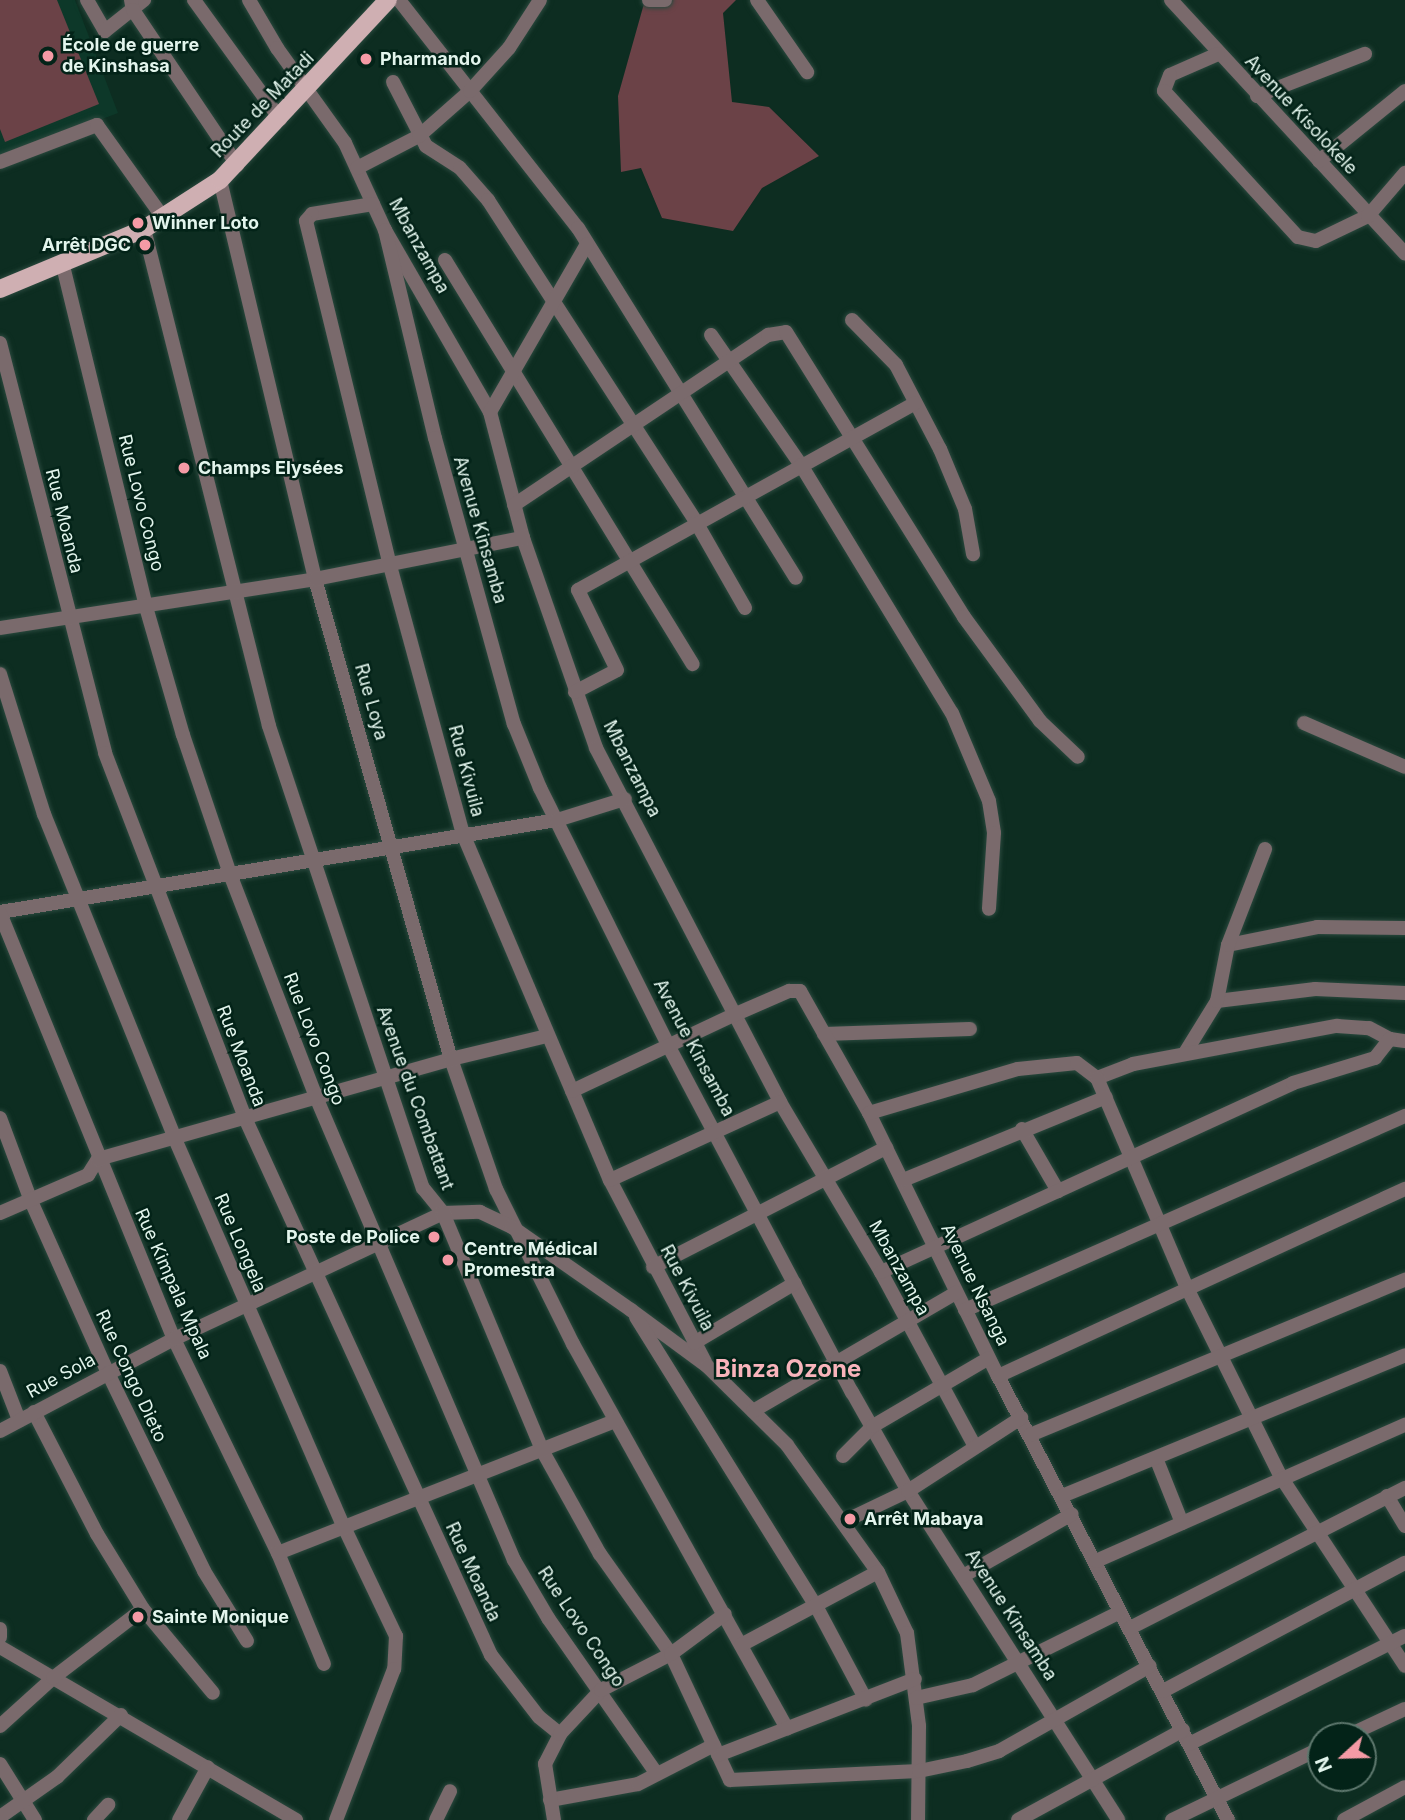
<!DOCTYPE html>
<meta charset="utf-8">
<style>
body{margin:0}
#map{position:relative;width:1405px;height:1820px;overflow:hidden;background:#0d2d21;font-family:Inter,sans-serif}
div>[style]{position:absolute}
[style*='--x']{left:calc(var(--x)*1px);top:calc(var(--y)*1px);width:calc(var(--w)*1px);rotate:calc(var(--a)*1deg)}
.built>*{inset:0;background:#0d3829}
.green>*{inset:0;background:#6b4247}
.roads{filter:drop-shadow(0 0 2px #2b493e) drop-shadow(0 0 2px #2b493e)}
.minor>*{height:14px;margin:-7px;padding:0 7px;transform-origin:7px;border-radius:7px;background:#7a6a6c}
.major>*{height:18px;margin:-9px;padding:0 9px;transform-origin:9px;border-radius:9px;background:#cfafb2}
.dots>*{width:19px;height:19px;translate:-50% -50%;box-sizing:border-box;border:4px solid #032318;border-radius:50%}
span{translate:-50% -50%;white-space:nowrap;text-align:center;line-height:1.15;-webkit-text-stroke:5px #032318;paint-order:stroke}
.poi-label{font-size:18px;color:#e3f5ed;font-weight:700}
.left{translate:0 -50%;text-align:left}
.right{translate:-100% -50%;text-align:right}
.street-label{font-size:18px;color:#e3f5ed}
.district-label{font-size:24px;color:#f8b4bb;font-weight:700}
.north{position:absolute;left:1307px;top:1722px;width:70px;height:70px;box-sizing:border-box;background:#032318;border:2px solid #5d776d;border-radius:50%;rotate:248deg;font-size:19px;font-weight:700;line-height:28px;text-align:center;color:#e3f5ed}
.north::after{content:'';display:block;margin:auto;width:24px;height:32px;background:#f49aa5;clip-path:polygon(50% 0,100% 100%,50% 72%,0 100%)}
</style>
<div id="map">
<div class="built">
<i style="clip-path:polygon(0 0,75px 0,118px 113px,0 158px)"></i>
</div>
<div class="green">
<i style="clip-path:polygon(0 0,57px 0,99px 104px,5px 142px,0 129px)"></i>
<i style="clip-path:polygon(645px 0,736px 0,723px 13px,732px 102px,769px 107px,819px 156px,762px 188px,733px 231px,662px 218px,641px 168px,621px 172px,618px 96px)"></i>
</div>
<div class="roads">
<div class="minor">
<i style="--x:87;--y:0;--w:36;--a:60"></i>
<i style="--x:105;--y:31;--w:50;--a:-38.5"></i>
<i style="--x:131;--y:0;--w:10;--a:79"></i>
<i style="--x:133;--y:10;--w:187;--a:56.1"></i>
<i style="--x:194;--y:0;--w:147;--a:54.1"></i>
<i style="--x:249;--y:0;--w:56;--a:59.7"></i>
<i style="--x:277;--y:48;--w:117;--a:54.4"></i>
<i style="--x:345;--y:143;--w:96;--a:65.3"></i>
<i style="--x:385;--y:230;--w:210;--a:60"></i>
<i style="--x:490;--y:412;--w:130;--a:75.3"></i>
<i style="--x:523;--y:538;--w:222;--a:70.8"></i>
<i style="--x:596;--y:748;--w:399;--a:62.5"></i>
<i style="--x:780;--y:1102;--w:198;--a:59.3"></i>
<i style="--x:881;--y:1272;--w:196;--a:61.7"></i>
<i style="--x:399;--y:0;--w:290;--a:51.9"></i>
<i style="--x:578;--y:228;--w:412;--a:58.1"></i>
<i style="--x:649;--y:0;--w:16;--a:0"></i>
<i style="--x:757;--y:0;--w:88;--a:55.2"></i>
<i style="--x:1171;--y:0;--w:345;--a:47.3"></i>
<i style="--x:1218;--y:54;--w:52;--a:156.4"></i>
<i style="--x:1170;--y:75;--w:17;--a:111"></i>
<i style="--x:1164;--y:91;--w:198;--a:47.5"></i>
<i style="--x:1298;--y:237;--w:18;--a:13"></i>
<i style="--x:1316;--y:241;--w:58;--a:-25.7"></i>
<i style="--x:1368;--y:216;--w:57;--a:-49.3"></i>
<i style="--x:393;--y:82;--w:72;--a:62.7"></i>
<i style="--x:426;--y:146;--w:40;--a:32.9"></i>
<i style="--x:460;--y:168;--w:43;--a:48.8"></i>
<i style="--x:488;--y:200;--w:383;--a:57.1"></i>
<i style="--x:696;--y:522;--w:99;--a:60.3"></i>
<i style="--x:1257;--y:96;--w:116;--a:-21.3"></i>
<i style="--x:1319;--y:161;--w:111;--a:-39.1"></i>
<i style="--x:0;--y:162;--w:104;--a:-20.9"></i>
<i style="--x:97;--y:125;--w:112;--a:54.5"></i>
<i style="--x:357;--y:168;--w:70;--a:-27.3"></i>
<i style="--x:419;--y:136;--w:68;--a:-41.4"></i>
<i style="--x:470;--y:91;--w:58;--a:-47.8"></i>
<i style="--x:509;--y:48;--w:57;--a:-57.1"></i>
<i style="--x:220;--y:180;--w:410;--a:76.6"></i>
<i style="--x:315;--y:579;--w:499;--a:74.2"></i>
<i style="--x:451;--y:1059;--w:138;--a:70.9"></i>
<i style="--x:496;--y:1189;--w:173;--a:63.6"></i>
<i style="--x:573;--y:1344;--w:440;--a:60.9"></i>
<i style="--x:373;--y:204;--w:62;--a:170.7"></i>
<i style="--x:312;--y:214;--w:9;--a:131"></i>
<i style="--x:306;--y:221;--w:351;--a:76.3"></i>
<i style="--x:389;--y:562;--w:282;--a:74.8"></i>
<i style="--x:463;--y:834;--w:376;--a:67"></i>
<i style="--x:610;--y:1180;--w:205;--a:62.4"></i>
<i style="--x:144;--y:229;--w:512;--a:75.88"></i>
<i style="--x:269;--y:726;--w:487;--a:71.6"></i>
<i style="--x:423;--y:1188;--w:32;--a:51"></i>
<i style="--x:443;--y:1213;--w:37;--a:-2"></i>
<i style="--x:480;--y:1212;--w:35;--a:25"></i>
<i style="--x:512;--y:1227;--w:145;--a:34.9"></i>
<i style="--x:631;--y:1310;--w:94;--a:36.4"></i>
<i style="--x:707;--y:1366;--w:112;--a:44.6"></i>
<i style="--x:787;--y:1445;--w:156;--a:54.4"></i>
<i style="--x:878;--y:1572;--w:68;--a:64.6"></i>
<i style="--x:907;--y:1633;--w:94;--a:82.6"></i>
<i style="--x:919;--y:1726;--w:94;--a:90.6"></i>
<i style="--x:385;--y:230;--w:214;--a:76.5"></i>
<i style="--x:435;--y:438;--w:297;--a:74.6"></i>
<i style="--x:514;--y:724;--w:69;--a:67.9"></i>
<i style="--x:540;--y:788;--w:289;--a:63.5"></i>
<i style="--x:669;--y:1047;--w:391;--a:62.1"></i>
<i style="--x:852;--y:1392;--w:114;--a:60.5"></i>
<i style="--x:908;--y:1491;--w:390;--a:57.4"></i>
<i style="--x:445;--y:260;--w:474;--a:58.5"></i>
<i style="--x:63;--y:266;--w:351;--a:76.3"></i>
<i style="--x:146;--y:607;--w:133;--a:73.9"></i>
<i style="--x:183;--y:735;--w:147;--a:71.3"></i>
<i style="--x:230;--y:874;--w:239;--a:68.9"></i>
<i style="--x:316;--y:1097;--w:504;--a:66.85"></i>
<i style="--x:514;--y:1560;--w:67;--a:59.6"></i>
<i style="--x:548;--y:1618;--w:190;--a:55.1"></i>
<i style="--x:852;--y:320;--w:63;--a:45.6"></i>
<i style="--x:896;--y:365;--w:95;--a:62.4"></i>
<i style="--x:940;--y:449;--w:65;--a:67.4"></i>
<i style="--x:965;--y:509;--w:46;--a:79.9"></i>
<i style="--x:711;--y:335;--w:158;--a:55.3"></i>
<i style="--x:801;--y:465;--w:290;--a:58.7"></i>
<i style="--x:952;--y:713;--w:95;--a:67.2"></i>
<i style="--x:989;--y:801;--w:32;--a:81"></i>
<i style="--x:994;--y:833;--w:76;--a:93.8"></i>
<i style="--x:0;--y:343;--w:423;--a:75.6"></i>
<i style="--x:105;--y:753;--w:391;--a:69"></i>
<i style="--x:245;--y:1118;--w:591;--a:65.39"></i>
<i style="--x:491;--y:1655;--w:78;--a:52.3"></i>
<i style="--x:539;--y:1717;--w:27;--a:39"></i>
<i style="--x:490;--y:412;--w:194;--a:-60"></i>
<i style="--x:514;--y:505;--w:306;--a:-33.8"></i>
<i style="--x:768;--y:335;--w:18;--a:-9"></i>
<i style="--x:786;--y:332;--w:336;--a:58"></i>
<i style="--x:964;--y:617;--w:129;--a:53.8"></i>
<i style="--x:1040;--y:721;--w:52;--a:43.5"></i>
<i style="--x:0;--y:628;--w:319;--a:-8.8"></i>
<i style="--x:315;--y:579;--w:212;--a:-11.2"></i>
<i style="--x:0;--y:674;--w:147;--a:72.6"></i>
<i style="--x:44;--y:814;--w:350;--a:68"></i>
<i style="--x:175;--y:1139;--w:423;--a:66.5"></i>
<i style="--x:344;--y:1527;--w:121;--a:64.5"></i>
<i style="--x:396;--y:1636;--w:33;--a:93"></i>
<i style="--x:394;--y:1669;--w:162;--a:111"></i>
<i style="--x:575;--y:692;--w:47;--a:-27.6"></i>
<i style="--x:617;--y:670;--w:89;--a:-116"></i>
<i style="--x:578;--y:590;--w:385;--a:-29"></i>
<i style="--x:1304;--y:723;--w:110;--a:23.5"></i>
<i style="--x:0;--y:912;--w:565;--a:-9.38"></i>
<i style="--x:557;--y:820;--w:71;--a:-17.2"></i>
<i style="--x:0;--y:913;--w:460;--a:67.8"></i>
<i style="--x:174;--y:1339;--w:238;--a:64.1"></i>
<i style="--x:278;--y:1553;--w:120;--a:67.5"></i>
<i style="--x:1228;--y:945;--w:91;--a:-11.4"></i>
<i style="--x:1317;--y:927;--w:88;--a:0.7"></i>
<i style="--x:1217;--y:1001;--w:99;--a:-7"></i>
<i style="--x:1315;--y:989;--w:90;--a:2.5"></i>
<i style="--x:824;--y:1034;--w:146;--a:-2"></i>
<i style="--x:1185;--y:1053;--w:61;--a:-58.4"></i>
<i style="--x:1217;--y:1001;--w:57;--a:-78.9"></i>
<i style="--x:1228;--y:945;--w:103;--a:-68.9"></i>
<i style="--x:1097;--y:1078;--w:39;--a:-21"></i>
<i style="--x:1133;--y:1064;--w:208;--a:-10.6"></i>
<i style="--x:1337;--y:1026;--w:32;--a:4"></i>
<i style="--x:1369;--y:1028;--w:24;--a:28"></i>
<i style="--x:1390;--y:1039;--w:15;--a:8"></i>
<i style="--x:572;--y:1091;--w:181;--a:-25.2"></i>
<i style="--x:736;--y:1014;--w:58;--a:-23.5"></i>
<i style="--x:789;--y:991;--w:11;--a:0"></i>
<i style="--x:800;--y:991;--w:140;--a:60.5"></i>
<i style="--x:869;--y:1113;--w:293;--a:63.9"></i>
<i style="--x:998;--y:1376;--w:500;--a:62.62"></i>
<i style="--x:869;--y:1113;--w:155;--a:-16.5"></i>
<i style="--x:1018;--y:1069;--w:59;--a:-5.8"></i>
<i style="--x:1077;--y:1063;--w:25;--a:37"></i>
<i style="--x:1097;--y:1078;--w:231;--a:66.8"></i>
<i style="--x:1188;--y:1290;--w:209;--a:63.6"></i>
<i style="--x:1281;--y:1477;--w:226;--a:56.7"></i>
<i style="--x:0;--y:1118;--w:89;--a:69.5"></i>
<i style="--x:31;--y:1201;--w:188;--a:65.9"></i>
<i style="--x:108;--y:1373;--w:220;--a:64.1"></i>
<i style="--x:204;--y:1571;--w:82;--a:58.4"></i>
<i style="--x:1022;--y:1129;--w:72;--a:59.9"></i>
<i style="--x:610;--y:1180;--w:187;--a:-24.6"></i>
<i style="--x:903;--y:1180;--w:219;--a:-22.2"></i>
<i style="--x:0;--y:1213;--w:96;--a:-23.4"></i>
<i style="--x:88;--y:1175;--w:19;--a:-58"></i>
<i style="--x:98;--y:1159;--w:367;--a:-15.8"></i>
<i style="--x:451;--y:1059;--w:99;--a:-13.5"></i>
<i style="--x:653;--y:1267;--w:262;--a:-27.1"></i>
<i style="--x:881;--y:1272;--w:453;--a:-24.6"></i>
<i style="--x:1293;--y:1083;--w:86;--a:-17"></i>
<i style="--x:1375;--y:1058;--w:24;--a:-52"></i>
<i style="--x:965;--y:1310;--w:481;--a:-23.8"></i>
<i style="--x:636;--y:1317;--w:340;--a:58.1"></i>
<i style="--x:816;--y:1606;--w:106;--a:62"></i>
<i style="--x:694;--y:1343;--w:117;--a:-30.7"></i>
<i style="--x:0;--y:1371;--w:53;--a:68.8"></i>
<i style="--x:998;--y:1376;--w:448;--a:-24.7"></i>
<i style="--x:753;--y:1411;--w:235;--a:-30.2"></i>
<i style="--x:34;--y:1412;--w:137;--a:62.7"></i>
<i style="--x:97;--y:1534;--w:88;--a:58.5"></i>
<i style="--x:143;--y:1609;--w:109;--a:50.2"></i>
<i style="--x:0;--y:1431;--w:197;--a:-27.9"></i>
<i style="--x:174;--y:1339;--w:297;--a:-25.1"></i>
<i style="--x:443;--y:1213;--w:257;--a:67.3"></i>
<i style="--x:542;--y:1450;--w:119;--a:60.9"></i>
<i style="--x:600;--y:1554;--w:123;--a:54.6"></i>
<i style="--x:671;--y:1654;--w:139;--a:64.9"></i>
<i style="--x:730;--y:1780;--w:189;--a:-2.7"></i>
<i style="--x:919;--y:1771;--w:49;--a:-11.8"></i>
<i style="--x:967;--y:1761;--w:34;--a:-17"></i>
<i style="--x:999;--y:1751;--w:173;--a:-29.4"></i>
<i style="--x:1030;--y:1435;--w:406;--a:-22.5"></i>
<i style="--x:843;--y:1456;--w:42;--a:-45"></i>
<i style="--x:873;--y:1426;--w:134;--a:-30.4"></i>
<i style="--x:1156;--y:1458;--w:70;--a:68.2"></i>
<i style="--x:1062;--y:1496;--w:371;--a:-22.3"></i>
<i style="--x:1387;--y:1496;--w:35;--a:59"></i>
<i style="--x:845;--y:1521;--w:70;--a:-25.5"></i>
<i style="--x:908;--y:1491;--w:135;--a:-32.9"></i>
<i style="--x:278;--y:1553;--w:362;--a:-21.4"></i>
<i style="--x:1096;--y:1561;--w:338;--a:-23.8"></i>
<i style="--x:963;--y:1576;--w:125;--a:-29.6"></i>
<i style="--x:1130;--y:1628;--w:309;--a:-27"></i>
<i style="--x:0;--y:1629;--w:8;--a:90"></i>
<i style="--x:741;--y:1645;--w:155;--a:-28.1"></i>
<i style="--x:0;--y:1647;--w:343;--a:30.3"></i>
<i style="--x:1163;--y:1691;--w:274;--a:-27.9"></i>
<i style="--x:916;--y:1698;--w:58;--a:-12.8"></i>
<i style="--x:973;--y:1685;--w:164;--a:-26.4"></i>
<i style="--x:0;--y:1726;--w:72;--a:-42.2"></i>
<i style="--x:53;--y:1678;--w:113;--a:-37.5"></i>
<i style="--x:1347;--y:1736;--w:64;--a:-25"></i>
<i style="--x:1189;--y:1744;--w:241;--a:-26.6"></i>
<i style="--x:718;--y:1755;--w:211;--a:-21.1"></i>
<i style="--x:0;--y:1764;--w:66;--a:58"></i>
<i style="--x:550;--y:1800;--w:89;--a:-10.3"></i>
<i style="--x:638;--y:1784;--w:85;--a:-27.2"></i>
<i style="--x:0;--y:1817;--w:70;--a:-35.1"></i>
<i style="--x:57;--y:1777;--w:89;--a:-44.1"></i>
<i style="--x:94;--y:1820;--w:21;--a:-47"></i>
<i style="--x:179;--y:1820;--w:60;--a:-61.3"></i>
<i style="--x:436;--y:1820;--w:32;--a:-64"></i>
<i style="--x:554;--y:1820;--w:57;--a:-99.1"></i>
<i style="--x:545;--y:1764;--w:34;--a:-63"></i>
<i style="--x:560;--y:1734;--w:60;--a:-47"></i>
<i style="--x:601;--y:1690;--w:79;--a:-27.2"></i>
<i style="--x:671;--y:1654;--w:67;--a:-36.5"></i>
<i style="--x:1018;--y:1820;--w:188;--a:-28.6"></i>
<i style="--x:1172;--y:1820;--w:165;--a:-25.8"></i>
<i style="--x:1344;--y:1820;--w:69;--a:-28.4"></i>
</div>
<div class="major">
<i style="--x:0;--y:289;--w:156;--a:-22.6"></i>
<i style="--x:144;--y:229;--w:90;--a:-32.8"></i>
<i style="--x:220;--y:180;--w:246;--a:-47"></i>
</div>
</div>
<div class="dots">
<i style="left:48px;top:56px;background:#f49aa5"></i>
<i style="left:366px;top:59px;background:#f49aa5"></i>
<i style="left:138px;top:223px;background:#f49aa5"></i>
<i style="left:145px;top:245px;background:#f49aa5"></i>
<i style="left:184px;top:468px;background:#f49aa5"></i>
<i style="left:434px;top:1237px;background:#f49aa5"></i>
<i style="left:448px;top:1260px;background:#f49aa5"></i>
<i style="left:850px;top:1519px;background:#f49aa5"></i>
<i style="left:138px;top:1617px;background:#f49aa5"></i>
</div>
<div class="poi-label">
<span class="left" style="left:62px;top:56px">École de guerre<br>de Kinshasa</span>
<span class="left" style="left:380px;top:59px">Pharmando</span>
<span class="left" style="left:152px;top:223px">Winner Loto</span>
<span class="right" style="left:131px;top:245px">Arrêt DGC</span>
<span class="left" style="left:198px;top:468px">Champs Elysées</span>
<span class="right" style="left:420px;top:1237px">Poste de Police</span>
<span class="left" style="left:464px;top:1260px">Centre Médical<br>Promestra</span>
<span class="left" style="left:864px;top:1519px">Arrêt Mabaya</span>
<span class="left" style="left:152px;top:1617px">Sainte Monique</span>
</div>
<div class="street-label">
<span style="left:263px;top:105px;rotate:-46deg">Route de Matadi</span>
<span style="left:1301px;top:115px;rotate:47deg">Avenue Kisolokele</span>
<span style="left:419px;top:246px;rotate:61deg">Mbanzampa</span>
<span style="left:141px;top:503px;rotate:76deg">Rue Lovo Congo</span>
<span style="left:64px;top:521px;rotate:76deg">Rue Moanda</span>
<span style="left:480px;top:530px;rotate:74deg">Avenue Kinsamba</span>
<span style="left:371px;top:702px;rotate:74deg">Rue Loya</span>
<span style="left:632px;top:769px;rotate:63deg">Mbanzampa</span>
<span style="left:466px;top:771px;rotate:75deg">Rue Kivuila</span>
<span style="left:314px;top:1039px;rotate:69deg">Rue Lovo Congo</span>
<span style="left:694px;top:1048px;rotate:62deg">Avenue Kinsamba</span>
<span style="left:241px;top:1056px;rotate:69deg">Rue Moanda</span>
<span style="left:415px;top:1098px;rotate:70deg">Avenue du Combattant</span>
<span style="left:240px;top:1243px;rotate:67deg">Rue Longela</span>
<span style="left:899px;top:1268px;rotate:61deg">Mbanzampa</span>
<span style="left:173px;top:1284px;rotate:66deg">Rue Kimpala Mpala</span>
<span style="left:975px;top:1285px;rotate:64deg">Avenue Nsanga</span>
<span style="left:687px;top:1288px;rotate:62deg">Rue Kivuila</span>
<span style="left:61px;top:1376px;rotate:-28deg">Rue Sola</span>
<span style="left:131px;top:1376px;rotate:65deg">Rue Congo Dieto</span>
<span style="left:473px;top:1572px;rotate:65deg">Rue Moanda</span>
<span style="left:1011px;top:1615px;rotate:57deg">Avenue Kinsamba</span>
<span style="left:581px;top:1627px;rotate:56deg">Rue Lovo Congo</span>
</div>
<div class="district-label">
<span style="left:788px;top:1369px">Binza Ozone</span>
</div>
<div class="north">N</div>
</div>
